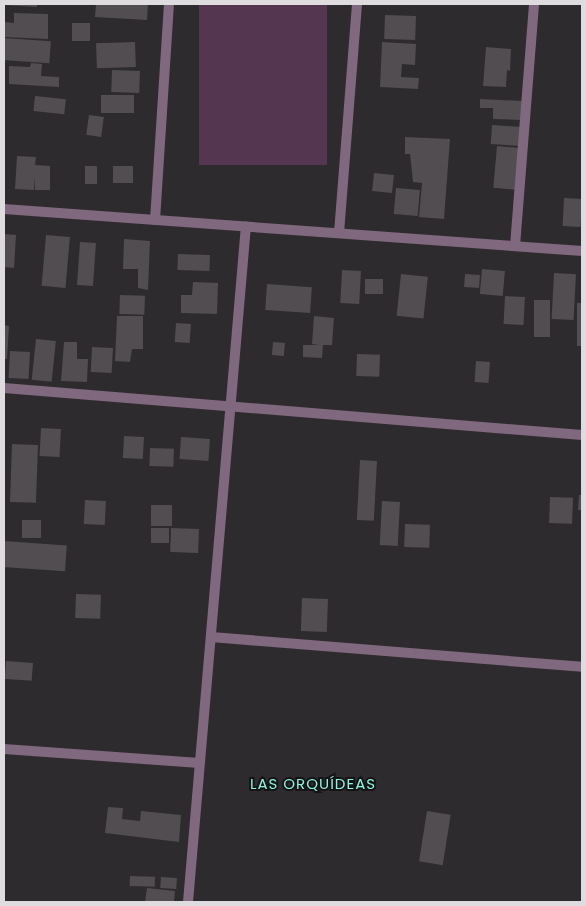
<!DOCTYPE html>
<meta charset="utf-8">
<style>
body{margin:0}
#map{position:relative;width:586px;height:906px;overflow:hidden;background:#2d2b2d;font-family:Poppins,sans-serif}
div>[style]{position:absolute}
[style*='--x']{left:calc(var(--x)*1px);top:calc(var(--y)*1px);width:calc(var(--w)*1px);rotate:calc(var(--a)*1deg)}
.green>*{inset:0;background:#543651;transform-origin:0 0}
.building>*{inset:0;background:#514d50;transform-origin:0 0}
.minor>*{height:10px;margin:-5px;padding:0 5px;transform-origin:5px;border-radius:5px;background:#80687e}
span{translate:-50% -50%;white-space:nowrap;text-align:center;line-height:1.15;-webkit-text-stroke:4px #151415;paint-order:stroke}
.neighbourhood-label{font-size:15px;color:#8df2de;letter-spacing:1px}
.frame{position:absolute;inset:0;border:5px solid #dedcde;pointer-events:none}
</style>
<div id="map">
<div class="green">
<i style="left:199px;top:4px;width:128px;height:161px"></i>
</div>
<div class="building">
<i style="clip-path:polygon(5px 4px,37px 4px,37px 7px,5px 5px)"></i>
<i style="clip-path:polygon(96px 4px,148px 4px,147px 20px,95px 17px)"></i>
<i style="clip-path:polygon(14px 13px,48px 14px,48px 39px,4px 37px,4px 22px,14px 23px)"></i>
<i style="left:385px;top:15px;width:31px;height:24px;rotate:2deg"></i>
<i style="left:72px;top:23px;width:18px;height:18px"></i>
<i style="left:4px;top:38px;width:47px;height:22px;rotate:4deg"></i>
<i style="left:135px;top:42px;width:25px;height:39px;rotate:88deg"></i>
<i style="clip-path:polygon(382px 42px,416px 44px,415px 65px,402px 64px,401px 77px,419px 78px,418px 89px,380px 87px)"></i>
<i style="clip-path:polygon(486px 47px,511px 49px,510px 71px,507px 70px,506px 87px,483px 86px)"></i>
<i style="clip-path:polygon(31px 63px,42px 64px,41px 76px,59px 77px,59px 87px,9px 84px,9px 66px,30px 67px)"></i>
<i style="left:112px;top:70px;width:28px;height:22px;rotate:2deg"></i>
<i style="left:101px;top:95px;width:33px;height:18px"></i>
<i style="left:35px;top:96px;width:31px;height:15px;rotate:6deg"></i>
<i style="clip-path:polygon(480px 99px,522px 101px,521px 120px,493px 119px,493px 108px,480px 108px)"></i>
<i style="left:89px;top:115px;width:15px;height:20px;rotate:8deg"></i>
<i style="left:492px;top:125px;width:30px;height:19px;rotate:4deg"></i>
<i style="clip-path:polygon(405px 137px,450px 139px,444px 219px,419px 217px,422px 183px,413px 182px,410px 154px,405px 154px)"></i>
<i style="left:497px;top:146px;width:24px;height:42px;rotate:5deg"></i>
<i style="clip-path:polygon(17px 156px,36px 157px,35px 165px,50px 166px,50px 190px,35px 190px,35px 177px,34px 190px,15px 189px)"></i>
<i style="left:85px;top:166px;width:12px;height:18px"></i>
<i style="left:113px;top:166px;width:20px;height:17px"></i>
<i style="left:374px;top:173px;width:20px;height:18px;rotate:6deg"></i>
<i style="left:396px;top:188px;width:24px;height:26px;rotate:5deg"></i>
<i style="left:564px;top:198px;width:18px;height:28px;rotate:3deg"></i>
<i style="clip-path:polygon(4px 234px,16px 235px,14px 268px,4px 267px)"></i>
<i style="left:46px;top:235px;width:24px;height:51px;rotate:5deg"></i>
<i style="clip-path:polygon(124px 239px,150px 241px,148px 290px,138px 288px,138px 269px,123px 269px)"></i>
<i style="left:80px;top:242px;width:16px;height:43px;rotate:4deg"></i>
<i style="left:178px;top:254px;width:32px;height:16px;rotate:2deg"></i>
<i style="left:482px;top:269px;width:23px;height:25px;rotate:5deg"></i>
<i style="left:342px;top:270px;width:19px;height:33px;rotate:3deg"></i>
<i style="left:554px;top:273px;width:22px;height:46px;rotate:3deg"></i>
<i style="left:401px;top:274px;width:27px;height:42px;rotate:6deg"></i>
<i style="left:465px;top:274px;width:15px;height:13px;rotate:4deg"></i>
<i style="left:365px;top:279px;width:18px;height:15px"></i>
<i style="clip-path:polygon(193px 282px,218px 283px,217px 314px,181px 313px,181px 295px,192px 295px)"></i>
<i style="left:267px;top:284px;width:45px;height:26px;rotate:4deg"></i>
<i style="left:120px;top:295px;width:25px;height:19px;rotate:2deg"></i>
<i style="left:505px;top:296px;width:20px;height:28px;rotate:3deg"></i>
<i style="left:534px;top:300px;width:16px;height:37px"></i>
<i style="left:577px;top:303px;width:5px;height:43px"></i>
<i style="clip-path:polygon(117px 316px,143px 316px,143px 349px,132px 349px,130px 362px,115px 361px)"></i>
<i style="clip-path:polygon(314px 316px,334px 318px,332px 345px,323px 345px,322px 358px,303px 357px,303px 345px,319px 345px,312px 344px)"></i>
<i style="left:176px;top:323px;width:15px;height:19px;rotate:4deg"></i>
<i style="clip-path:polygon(4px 325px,9px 326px,7px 359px,4px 359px)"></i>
<i style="left:36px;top:339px;width:20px;height:41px;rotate:6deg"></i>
<i style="clip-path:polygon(64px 342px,77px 342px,77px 359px,88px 359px,87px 382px,61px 381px)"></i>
<i style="left:273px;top:342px;width:12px;height:13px;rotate:5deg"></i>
<i style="left:92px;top:347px;width:21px;height:25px;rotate:3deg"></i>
<i style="left:10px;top:351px;width:20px;height:27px;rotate:3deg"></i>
<i style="left:357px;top:354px;width:23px;height:22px;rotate:2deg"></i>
<i style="left:476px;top:361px;width:14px;height:21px;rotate:4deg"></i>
<i style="left:41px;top:428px;width:20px;height:28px;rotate:3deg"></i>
<i style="left:124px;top:436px;width:20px;height:22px;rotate:3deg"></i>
<i style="left:181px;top:437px;width:29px;height:22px;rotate:4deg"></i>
<i style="left:12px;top:444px;width:26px;height:58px;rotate:2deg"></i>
<i style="left:150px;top:448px;width:24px;height:18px;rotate:2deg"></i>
<i style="left:360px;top:460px;width:17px;height:60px;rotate:3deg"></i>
<i style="clip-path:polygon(579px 495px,582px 495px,582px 510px,578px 510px)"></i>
<i style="left:550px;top:497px;width:23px;height:26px;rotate:2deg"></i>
<i style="left:85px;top:500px;width:21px;height:24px;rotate:3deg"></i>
<i style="left:382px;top:501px;width:18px;height:44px;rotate:3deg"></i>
<i style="left:151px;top:505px;width:21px;height:21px"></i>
<i style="left:22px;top:520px;width:19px;height:18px"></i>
<i style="left:405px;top:524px;width:25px;height:23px;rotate:2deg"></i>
<i style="left:151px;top:528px;width:18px;height:15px"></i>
<i style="left:171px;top:528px;width:28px;height:24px;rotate:2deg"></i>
<i style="left:4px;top:541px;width:63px;height:26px;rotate:4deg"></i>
<i style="left:76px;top:594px;width:25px;height:24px;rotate:2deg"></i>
<i style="left:302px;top:598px;width:26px;height:33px;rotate:2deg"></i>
<i style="left:6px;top:661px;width:27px;height:18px;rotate:4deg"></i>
<i style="clip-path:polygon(108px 807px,123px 808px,122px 819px,140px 821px,141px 811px,181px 815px,179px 842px,105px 833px)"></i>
<i style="left:427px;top:811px;width:24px;height:51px;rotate:9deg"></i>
<i style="left:130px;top:876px;width:25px;height:10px;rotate:2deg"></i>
<i style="left:161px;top:877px;width:16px;height:11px;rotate:4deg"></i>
<i style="clip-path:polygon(147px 888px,175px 891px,174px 902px,145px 902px)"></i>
</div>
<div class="minor">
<i style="--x:4;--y:209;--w:580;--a:4.16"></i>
<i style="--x:155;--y:220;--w:216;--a:-86.3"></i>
<i style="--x:339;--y:233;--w:230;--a:-85.5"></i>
<i style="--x:515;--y:246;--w:243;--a:-85.5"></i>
<i style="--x:4;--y:388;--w:580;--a:4.65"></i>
<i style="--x:211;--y:637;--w:372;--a:4.6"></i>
<i style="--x:4;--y:749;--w:196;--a:4.1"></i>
<i style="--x:188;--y:902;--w:678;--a:-85.1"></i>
</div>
<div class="neighbourhood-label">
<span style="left:313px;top:784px">LAS ORQUÍDEAS</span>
</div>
<div class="frame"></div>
</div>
